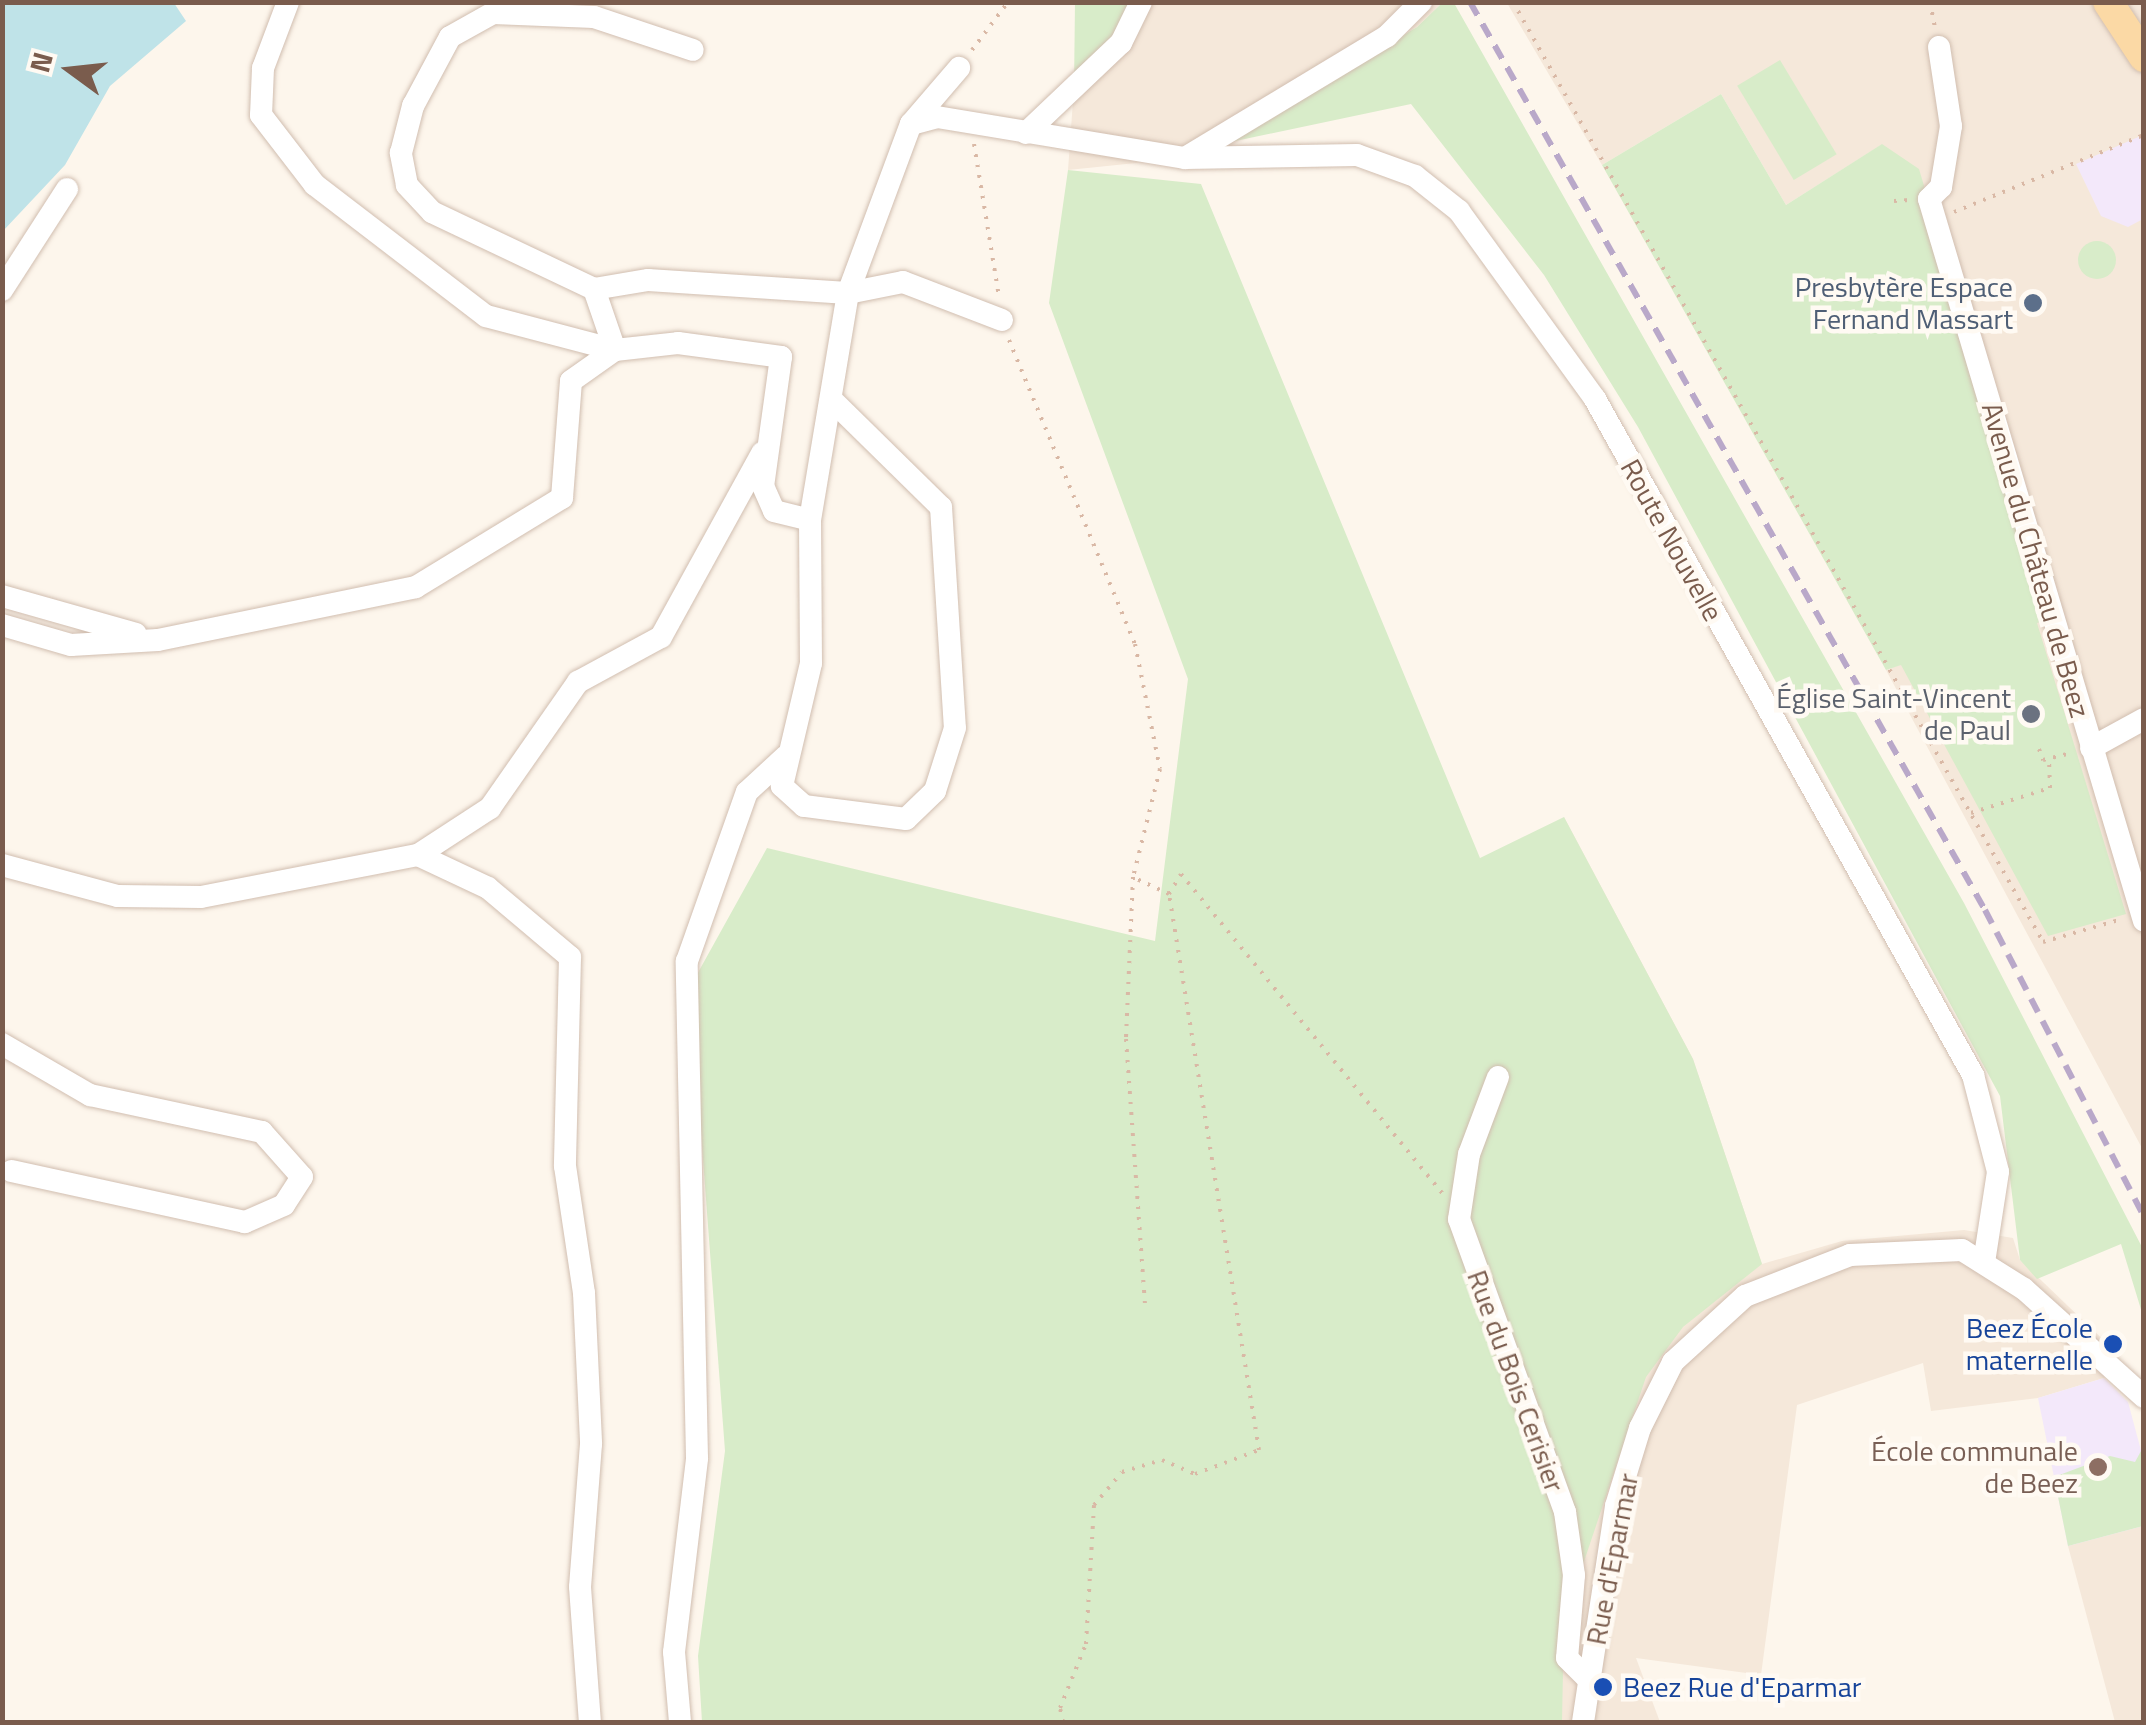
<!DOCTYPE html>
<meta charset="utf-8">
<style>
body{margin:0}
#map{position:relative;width:2146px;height:1725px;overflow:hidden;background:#fdf6ec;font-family:"Titillium Web",sans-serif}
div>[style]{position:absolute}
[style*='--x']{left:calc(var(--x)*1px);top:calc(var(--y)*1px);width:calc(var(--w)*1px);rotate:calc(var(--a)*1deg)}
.residential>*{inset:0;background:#f5e8da}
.education>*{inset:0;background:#f3e8fa}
.green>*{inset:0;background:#d8ecc9;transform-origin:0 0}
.round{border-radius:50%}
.water>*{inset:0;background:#bfe3e8}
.path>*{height:4px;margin-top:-2px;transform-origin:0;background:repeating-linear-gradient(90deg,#d9b8a5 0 2.5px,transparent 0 10.5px)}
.roads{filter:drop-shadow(0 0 2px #d1beb0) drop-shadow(0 0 2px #d1beb0)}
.minor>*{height:22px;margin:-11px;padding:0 11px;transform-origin:11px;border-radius:11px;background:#fff}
.major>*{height:30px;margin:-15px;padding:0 15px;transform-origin:15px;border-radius:15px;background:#fbd9a5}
.rail>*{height:6px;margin-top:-3px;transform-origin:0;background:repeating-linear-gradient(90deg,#b9a8c9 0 15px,transparent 0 25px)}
.dots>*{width:28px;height:28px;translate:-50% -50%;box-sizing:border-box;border:5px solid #fffaf3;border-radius:50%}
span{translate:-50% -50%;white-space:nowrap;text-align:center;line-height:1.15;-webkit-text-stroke:9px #fffaf3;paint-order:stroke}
.service-label{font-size:28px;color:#4e5e75}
.right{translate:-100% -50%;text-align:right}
.street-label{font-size:28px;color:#7a5c4d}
.worship-label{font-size:28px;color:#5b616d}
.transit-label{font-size:28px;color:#164399}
.left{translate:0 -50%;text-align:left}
.education-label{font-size:28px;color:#785e54}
.frame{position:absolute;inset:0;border:5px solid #7a5c4d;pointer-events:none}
.north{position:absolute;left:20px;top:20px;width:100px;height:100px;-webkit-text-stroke:8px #fffaf3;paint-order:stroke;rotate:285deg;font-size:28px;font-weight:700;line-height:40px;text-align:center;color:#7a5c4d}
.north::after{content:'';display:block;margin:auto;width:35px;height:45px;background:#7a5c4d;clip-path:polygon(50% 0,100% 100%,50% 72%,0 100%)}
</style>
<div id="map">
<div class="residential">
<i style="clip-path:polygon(1141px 3px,1442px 3px,1417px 27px,1185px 158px,1068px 170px,1074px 87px)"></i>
<i style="clip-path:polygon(1507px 3px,2143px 3px,2143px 1150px,1886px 670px,1901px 664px,1881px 145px,1786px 205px,1721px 94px,1602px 165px)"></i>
<i style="clip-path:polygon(1564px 817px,1693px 1059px,1762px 1264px,1842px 1241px,1964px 1230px,2013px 1238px,2020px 1260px,2116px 1352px,2104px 1378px,2038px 1398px,1931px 1411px,1923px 1363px,1797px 1405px,1761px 1675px,1636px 1658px,1660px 1722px,1562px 1722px)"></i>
<i style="clip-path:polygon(2143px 1526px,2143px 1722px,2115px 1722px,2068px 1546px)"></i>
</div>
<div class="education">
<i style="clip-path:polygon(2143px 135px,2143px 219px,2128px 227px,2101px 216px,2076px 164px)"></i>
<i style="clip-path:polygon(2104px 1378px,2128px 1402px,2143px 1458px,2143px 1526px,2068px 1546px,2038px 1398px)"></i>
</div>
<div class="green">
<i style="clip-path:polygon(1075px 3px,1141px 3px,1074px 87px)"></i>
<i style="clip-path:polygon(1442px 3px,1454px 3px,1964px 903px,2143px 1249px,2143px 1316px,2121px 1244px,2037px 1279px,2020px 1260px,2000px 1096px,1638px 427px,1544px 275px,1411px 104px,1221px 144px,1417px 27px)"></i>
<i style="left:1780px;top:60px;width:110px;height:50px;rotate:59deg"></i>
<i style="clip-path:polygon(1721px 94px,1786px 205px,1882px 144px,1919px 169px,2053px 617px,2037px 623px,2126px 914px,2048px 936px,1901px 665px,1886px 670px,1602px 165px)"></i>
<i style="clip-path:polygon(1068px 170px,1201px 184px,1480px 858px,1564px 817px,1693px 1059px,1762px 1264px,1683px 1327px,1646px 1377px,1564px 1621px,1562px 1722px,702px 1722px,698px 1656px,725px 1451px,690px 987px,767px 848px,1155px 941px,1188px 679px,1049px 303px)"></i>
<i class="round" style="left:2078px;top:241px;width:38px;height:38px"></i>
<i style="clip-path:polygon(2141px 1451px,2143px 1526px,2068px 1546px,2054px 1477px,2110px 1456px,2135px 1462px)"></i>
</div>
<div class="water">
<i style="clip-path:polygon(3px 2px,174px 3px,186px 21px,110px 86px,65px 165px,3px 231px)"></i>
</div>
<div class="path">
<i style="--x:1513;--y:2;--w:1079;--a:60.58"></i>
<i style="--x:2043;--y:942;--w:82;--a:-16.2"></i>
<i style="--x:1930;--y:2;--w:25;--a:79"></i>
<i style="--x:972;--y:50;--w:60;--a:-53.1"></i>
<i style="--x:974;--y:144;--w:155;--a:80.7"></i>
<i style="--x:1894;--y:201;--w:16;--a:-4"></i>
<i style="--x:1954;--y:212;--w:205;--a:-22.1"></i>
<i style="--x:1009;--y:340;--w:329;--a:67.5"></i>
<i style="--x:1135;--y:644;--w:127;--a:78.7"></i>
<i style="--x:1160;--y:769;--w:111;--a:104"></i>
<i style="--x:1133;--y:877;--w:162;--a:92.5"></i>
<i style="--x:1126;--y:1039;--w:266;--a:85.9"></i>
<i style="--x:2039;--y:749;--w:12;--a:70"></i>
<i style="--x:2043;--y:760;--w:30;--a:-14"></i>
<i style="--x:1971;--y:813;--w:83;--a:-17.6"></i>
<i style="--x:2050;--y:788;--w:29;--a:-92"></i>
<i style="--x:1169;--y:894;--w:23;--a:-59"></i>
<i style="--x:1181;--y:874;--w:414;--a:50.7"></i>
<i style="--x:1063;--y:1722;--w:14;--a:-102"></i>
<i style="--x:1060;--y:1708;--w:69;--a:-67.9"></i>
<i style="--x:1086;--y:1644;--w:139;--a:-86.7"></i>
<i style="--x:1094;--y:1505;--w:43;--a:-49.7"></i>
<i style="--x:1122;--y:1472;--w:42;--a:-16.7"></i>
<i style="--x:1162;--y:1460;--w:36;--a:23"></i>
<i style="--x:1195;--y:1474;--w:68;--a:-20.6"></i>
<i style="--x:1259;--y:1450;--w:563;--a:-99.19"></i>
<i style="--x:1169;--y:894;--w:40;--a:-155"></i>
</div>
<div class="roads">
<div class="minor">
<i style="--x:288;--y:2;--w:71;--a:110.7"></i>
<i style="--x:263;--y:68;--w:47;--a:92.4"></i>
<i style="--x:261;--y:115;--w:88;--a:52.4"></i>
<i style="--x:315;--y:185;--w:215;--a:37.5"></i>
<i style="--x:486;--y:316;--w:133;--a:14.8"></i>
<i style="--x:615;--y:350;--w:65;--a:-109"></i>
<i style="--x:594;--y:289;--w:179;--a:-154.6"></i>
<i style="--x:432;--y:212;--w:37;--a:-133"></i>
<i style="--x:407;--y:185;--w:33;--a:-101"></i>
<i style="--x:401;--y:153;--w:49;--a:-75.7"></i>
<i style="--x:413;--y:106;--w:78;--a:-61.8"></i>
<i style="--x:450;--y:37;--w:49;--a:-29.2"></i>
<i style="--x:493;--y:13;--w:101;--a:2.3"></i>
<i style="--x:594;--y:17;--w:104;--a:18.4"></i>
<i style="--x:1939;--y:47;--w:80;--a:81.4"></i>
<i style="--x:1951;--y:126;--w:62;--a:99.3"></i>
<i style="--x:1941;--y:187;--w:17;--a:135"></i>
<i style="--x:1929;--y:199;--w:753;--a:73.42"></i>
<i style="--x:911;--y:124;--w:74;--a:-49.4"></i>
<i style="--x:1026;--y:133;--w:131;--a:-43.5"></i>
<i style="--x:1121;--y:43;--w:46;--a:-64"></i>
<i style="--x:1185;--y:158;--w:236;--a:-31.1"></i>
<i style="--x:1387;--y:36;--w:48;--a:-45"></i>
<i style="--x:594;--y:289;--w:55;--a:-9.5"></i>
<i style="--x:648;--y:280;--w:200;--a:3.7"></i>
<i style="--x:848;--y:293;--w:56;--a:-11.3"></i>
<i style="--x:903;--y:282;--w:106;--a:21"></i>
<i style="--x:2;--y:290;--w:120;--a:-57.2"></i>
<i style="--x:833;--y:401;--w:151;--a:44.5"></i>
<i style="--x:941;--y:507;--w:221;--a:86.4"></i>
<i style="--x:955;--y:728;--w:66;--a:107.6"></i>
<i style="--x:935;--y:791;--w:40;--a:136"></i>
<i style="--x:906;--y:819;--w:103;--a:-172.7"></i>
<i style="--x:804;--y:806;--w:30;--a:-138"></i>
<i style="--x:782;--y:786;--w:126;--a:-76.7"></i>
<i style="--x:811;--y:663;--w:143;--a:-90.4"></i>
<i style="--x:810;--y:520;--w:230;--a:-80.5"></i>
<i style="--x:848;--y:293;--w:180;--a:-69.6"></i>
<i style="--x:911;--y:124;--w:27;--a:-15"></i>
<i style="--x:937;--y:117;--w:251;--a:9.4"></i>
<i style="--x:1185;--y:158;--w:172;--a:-1"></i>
<i style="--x:1357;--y:155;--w:62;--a:19.9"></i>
<i style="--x:1415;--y:176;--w:56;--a:38.5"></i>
<i style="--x:1459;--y:211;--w:232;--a:54.1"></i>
<i style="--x:1595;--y:399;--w:775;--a:60.79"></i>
<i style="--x:1973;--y:1075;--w:100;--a:75.5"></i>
<i style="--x:1998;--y:1172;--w:91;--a:98.8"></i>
<i style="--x:2;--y:596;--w:139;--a:15.8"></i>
<i style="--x:2;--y:625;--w:72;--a:16.2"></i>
<i style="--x:71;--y:645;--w:87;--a:-3.3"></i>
<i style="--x:158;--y:640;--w:263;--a:-11.6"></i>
<i style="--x:416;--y:587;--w:171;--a:-31.4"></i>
<i style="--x:562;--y:498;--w:117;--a:-85.6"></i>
<i style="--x:571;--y:381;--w:54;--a:-35.2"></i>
<i style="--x:615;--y:350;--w:63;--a:-6.3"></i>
<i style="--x:678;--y:343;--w:104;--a:7.7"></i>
<i style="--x:781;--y:357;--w:130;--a:97.9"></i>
<i style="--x:763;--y:486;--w:27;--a:66"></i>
<i style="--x:774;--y:511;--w:37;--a:14"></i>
<i style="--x:2091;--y:748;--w:60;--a:-28.7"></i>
<i style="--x:418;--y:855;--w:86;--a:-33.1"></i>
<i style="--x:490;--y:808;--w:154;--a:-55.1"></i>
<i style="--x:578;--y:682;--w:94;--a:-28.5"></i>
<i style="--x:661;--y:637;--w:210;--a:-61.2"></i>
<i style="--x:2;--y:865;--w:120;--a:15"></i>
<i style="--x:118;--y:896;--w:83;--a:0.7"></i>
<i style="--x:201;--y:897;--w:221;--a:-11"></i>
<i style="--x:418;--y:855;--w:77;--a:25.2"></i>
<i style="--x:488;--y:888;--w:107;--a:40.1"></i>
<i style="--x:570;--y:957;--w:209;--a:91.4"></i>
<i style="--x:565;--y:1166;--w:128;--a:81.5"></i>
<i style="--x:584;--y:1293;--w:151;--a:87.3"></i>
<i style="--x:591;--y:1444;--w:143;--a:94.4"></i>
<i style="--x:580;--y:1587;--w:135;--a:85.8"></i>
<i style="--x:2;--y:1044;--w:102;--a:30.1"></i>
<i style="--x:90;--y:1095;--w:176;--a:12.1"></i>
<i style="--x:262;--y:1132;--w:60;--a:48.4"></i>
<i style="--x:302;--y:1177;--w:33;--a:123"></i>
<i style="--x:284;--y:1205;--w:43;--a:156.4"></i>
<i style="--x:245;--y:1222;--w:239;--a:-167.7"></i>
<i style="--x:1498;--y:1077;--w:82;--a:110.6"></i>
<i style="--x:1469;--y:1154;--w:66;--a:98.7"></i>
<i style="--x:1459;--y:1219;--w:312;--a:70.1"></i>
<i style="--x:1565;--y:1512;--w:64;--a:81.9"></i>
<i style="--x:1574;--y:1575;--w:83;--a:94.8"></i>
<i style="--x:1567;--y:1658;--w:33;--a:45"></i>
<i style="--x:680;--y:1722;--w:70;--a:-94.9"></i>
<i style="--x:674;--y:1652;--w:195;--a:-83.2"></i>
<i style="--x:697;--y:1458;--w:497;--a:-91.2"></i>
<i style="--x:687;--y:961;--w:179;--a:-70.5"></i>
<i style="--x:747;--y:792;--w:53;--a:-42.7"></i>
<i style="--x:1583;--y:1722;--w:219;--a:-81.3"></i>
<i style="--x:1616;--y:1506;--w:82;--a:-72.9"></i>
<i style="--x:1640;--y:1428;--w:74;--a:-63.4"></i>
<i style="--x:1673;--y:1362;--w:98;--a:-42.5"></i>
<i style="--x:1745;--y:1296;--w:113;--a:-21.3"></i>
<i style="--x:1850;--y:1255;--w:112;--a:-2.6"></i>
<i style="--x:1962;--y:1250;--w:73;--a:32.2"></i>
<i style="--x:2024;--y:1289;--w:161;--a:42"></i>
</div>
<div class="major">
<i style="--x:2108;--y:2;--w:66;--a:56.8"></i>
</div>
</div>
<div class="rail">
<i style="--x:1470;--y:2;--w:1044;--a:60.44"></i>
<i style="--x:1985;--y:910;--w:346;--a:62.6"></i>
</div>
<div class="dots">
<i style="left:2033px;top:303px;background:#5c6f8a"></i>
<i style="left:2031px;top:714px;background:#6b7280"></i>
<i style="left:2113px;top:1344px;background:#1a4fb4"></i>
<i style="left:2098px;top:1467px;background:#8d6e63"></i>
<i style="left:1603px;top:1687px;background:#1a4fb4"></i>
</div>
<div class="service-label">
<span class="right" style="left:2013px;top:303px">Presbytère Espace<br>Fernand Massart</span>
</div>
<div class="street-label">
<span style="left:1672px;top:540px;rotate:61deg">Route Nouvelle</span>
<span style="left:2036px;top:560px;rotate:74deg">Avenue du Château de Beez</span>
<span style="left:1516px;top:1381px;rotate:70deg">Rue du Bois Cerisier</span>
<span style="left:1612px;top:1559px;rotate:-79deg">Rue d'Eparmar</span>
</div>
<div class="worship-label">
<span class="right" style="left:2011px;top:714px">Église Saint-Vincent<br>de Paul</span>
</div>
<div class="transit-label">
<span class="right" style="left:2093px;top:1344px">Beez École<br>maternelle</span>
<span class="left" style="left:1623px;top:1687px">Beez Rue d'Eparmar</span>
</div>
<div class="education-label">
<span class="right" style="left:2078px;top:1467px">École communale<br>de Beez</span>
</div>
<div class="frame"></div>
<div class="north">N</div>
</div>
